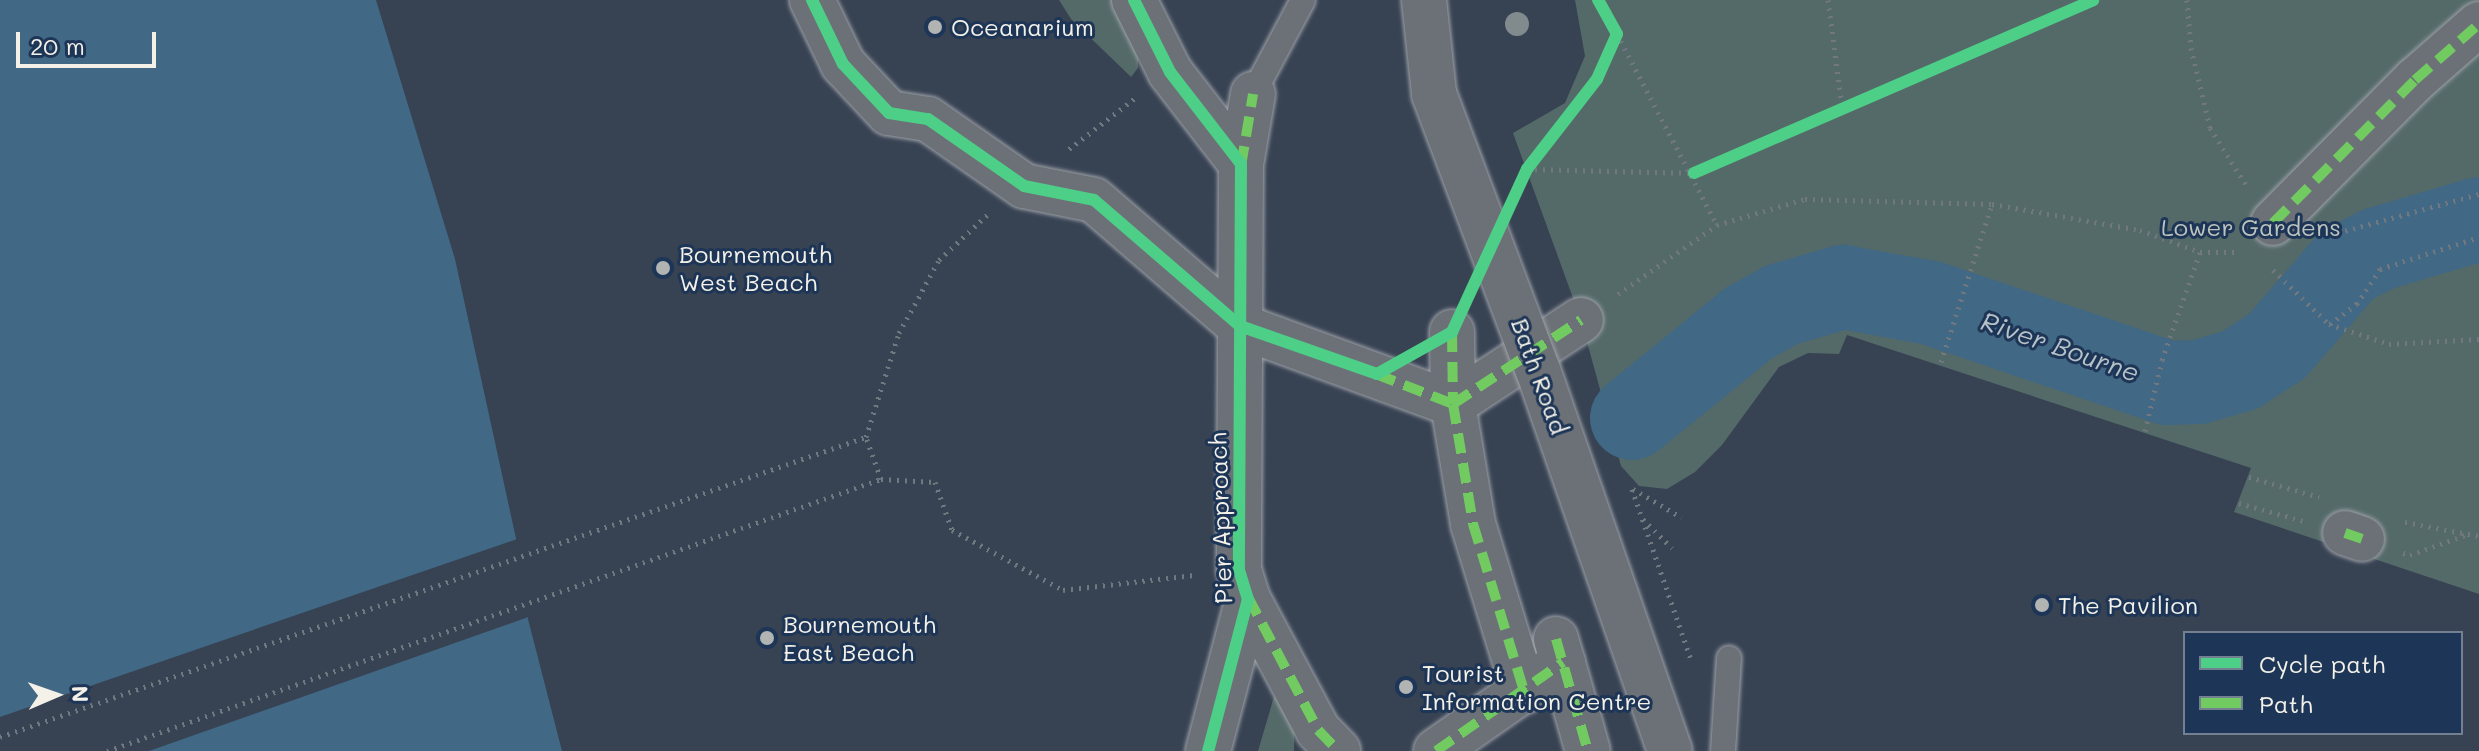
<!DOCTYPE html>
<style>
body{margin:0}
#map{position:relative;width:2479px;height:751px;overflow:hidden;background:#374253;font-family:Mali,sans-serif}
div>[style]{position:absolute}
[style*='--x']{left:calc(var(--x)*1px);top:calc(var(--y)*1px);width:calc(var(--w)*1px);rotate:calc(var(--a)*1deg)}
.green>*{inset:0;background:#546a69}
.water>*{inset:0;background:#416884}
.pier>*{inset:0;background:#374253}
.river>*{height:84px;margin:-42px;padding:0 42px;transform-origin:42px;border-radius:42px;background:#416884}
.path>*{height:5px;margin-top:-2.5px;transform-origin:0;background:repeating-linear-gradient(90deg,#72787f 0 2px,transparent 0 8px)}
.roads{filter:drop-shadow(0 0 2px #9da1a7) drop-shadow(0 0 2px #9da1a7)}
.lane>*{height:24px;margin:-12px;padding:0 12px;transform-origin:12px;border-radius:12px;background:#6c7177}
.street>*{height:44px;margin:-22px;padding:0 22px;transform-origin:22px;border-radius:22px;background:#6c7177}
.bridges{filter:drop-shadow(0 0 2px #9da1a7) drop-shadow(0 0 2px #9da1a7)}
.secondary-bridge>*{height:44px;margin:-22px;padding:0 22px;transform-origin:22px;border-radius:22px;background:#6c7177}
.quiet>*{height:10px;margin-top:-5px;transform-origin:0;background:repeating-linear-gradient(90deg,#71cb61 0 20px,transparent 0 30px)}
.cycleway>*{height:12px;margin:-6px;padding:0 6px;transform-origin:6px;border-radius:6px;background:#4dcf88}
.trees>*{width:24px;height:24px;margin:-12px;border-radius:50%;background:#818a8d}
.dots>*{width:22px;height:22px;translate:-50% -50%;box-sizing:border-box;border:4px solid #1d3557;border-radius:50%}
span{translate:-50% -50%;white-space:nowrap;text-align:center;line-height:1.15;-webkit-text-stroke:6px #1d3557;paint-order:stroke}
.poi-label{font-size:24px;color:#f4f1e8}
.left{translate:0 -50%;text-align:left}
.park-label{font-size:24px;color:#bdc4bd}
.street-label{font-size:24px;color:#f4f1e8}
.water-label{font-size:26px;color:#b6c2c7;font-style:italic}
.legend{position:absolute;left:2183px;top:631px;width:280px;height:104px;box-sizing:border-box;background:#1d3557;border:2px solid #738091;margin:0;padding:10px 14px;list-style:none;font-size:24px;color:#f4f1e8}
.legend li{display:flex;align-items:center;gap:16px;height:40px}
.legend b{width:40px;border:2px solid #738091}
.north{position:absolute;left:16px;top:655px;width:80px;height:80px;-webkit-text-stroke:6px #1d3557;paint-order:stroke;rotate:88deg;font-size:22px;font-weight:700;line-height:32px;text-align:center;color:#f4f1e8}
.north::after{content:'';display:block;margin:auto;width:28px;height:36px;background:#f4f1e8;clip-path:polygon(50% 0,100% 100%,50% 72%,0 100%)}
.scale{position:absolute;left:16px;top:32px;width:140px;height:36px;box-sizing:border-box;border:4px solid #f4f1e8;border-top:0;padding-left:10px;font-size:24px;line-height:28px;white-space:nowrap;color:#f4f1e8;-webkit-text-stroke:6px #1d3557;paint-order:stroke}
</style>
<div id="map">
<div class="green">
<i style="clip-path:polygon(1059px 0,1116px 0,1138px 41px,1138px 68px,1131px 77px,1071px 19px)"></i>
<i style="clip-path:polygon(1575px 0,2479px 0,2479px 594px,2234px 512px,2251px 468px,1847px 335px,1839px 354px,1808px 353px,1779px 367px,1722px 445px,1695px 472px,1667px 489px,1639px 486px,1621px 466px,1581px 320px,1513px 133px,1565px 103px,1585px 56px)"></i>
<i style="clip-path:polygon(1276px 690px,1295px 703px,1294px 751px,1258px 751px)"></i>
</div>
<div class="water">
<i style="clip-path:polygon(0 0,376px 0,455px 259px,517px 543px,528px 619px,562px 751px,0 751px)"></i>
</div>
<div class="pier">
<i style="clip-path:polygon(520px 538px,531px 616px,149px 751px,0 751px,0 717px)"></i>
</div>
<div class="river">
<i style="--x:1632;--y:418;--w:151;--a:-39.1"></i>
<i style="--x:1749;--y:323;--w:37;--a:-29"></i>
<i style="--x:1781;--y:305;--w:65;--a:-16.2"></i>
<i style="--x:1843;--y:287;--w:89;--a:10.3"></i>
<i style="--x:1931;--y:303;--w:250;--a:18.7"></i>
<i style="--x:2168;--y:383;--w:31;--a:-2"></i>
<i style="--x:2199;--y:382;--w:43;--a:-16.3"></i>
<i style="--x:2240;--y:370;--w:44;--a:-33"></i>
<i style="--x:2277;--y:346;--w:107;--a:-49.2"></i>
<i style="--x:2347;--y:265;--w:35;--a:-27"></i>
<i style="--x:2378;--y:249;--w:105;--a:-16.5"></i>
</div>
<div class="path">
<i style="--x:1828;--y:0;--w:108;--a:82.5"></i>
<i style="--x:2187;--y:0;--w:48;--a:85.2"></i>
<i style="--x:2191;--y:48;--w:82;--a:76.6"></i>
<i style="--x:2210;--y:128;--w:67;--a:57.7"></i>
<i style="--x:1617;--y:34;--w:216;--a:62.4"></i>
<i style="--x:1069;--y:149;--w:82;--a:-37.6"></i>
<i style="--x:1527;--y:169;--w:167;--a:1.4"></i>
<i style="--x:1694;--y:173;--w:435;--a:-23.4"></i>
<i style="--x:2330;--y:235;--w:155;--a:-15.4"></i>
<i style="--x:2273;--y:270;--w:78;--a:44"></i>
<i style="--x:2329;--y:324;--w:63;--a:18.4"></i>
<i style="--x:2389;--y:344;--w:90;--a:-3.2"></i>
<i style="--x:1618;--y:294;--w:121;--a:-34.9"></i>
<i style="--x:1717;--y:225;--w:92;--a:-16.5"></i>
<i style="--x:1805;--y:199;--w:187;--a:1.5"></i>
<i style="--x:1992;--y:204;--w:150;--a:10"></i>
<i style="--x:2140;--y:230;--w:64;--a:20.1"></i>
<i style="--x:2200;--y:252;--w:36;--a:0"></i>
<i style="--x:2330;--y:324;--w:34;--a:-37"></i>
<i style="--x:2357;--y:304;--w:42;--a:-56.7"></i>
<i style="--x:2380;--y:269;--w:104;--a:-17.9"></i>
<i style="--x:1941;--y:362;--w:166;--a:-72.1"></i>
<i style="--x:2145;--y:431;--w:73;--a:-76.5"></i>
<i style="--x:2162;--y:360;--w:114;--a:-70.6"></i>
<i style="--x:2249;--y:477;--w:73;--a:15.9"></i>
<i style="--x:881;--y:479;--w:54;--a:3.2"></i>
<i style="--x:935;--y:482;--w:51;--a:70.5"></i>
<i style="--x:952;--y:530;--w:126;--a:28.4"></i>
<i style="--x:1063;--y:590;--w:132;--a:-6.5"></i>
<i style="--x:1632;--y:489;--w:180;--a:70.9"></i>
<i style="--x:1633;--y:489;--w:56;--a:30.3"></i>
<i style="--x:2239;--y:503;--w:66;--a:15.7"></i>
<i style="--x:1643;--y:519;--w:41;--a:45"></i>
<i style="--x:2405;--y:522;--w:75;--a:10.7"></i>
<i style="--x:2403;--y:553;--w:7;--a:16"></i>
<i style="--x:2410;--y:555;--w:59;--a:-20"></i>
<i style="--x:0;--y:737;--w:916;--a:-19.11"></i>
<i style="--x:107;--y:751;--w:820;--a:-19.36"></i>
<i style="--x:881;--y:479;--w:45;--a:-109.7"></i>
<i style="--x:866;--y:437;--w:109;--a:-72.4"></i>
<i style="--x:899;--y:333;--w:83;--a:-61.3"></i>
<i style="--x:939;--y:260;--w:66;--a:-43.2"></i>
</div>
<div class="roads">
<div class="lane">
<i style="--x:1253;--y:94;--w:106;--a:-62"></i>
<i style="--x:1723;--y:751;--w:93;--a:-86.3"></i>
</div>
<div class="street">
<i style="--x:812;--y:0;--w:71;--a:64.2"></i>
<i style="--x:843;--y:64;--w:67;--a:46.8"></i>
<i style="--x:889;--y:113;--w:39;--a:9"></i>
<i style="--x:928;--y:119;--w:117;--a:34.9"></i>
<i style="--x:1024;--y:186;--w:71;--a:11.3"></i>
<i style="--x:1094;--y:200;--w:193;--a:40.8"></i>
<i style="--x:1240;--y:326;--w:227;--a:20.1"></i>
<i style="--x:1453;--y:404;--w:153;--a:-33.3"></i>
<i style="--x:1134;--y:0;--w:80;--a:63.4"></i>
<i style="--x:1170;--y:72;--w:116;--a:52.3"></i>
<i style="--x:1253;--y:94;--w:71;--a:99.7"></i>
<i style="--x:1241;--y:164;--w:406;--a:90.3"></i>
<i style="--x:1239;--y:570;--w:30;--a:73"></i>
<i style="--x:1248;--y:599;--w:149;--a:61.9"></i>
<i style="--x:1318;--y:730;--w:29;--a:46"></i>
<i style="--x:2273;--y:223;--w:202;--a:-45.2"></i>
<i style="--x:2415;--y:80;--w:85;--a:-41.2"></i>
<i style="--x:1452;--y:332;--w:72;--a:89.2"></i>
<i style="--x:1453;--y:404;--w:122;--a:80.5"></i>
<i style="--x:1473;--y:524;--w:175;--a:73"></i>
<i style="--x:2345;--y:533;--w:18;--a:19"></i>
<i style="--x:1556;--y:639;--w:116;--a:74.1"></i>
<i style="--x:1208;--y:751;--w:157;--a:-75.3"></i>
<i style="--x:1436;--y:751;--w:155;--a:-35"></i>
</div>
</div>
<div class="bridges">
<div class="secondary-bridge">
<i style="--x:1424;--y:0;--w:95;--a:83.9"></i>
<i style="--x:1434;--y:94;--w:295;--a:69.4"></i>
<i style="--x:1538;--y:370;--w:403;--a:70.9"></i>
</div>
</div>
<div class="quiet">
<i style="--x:1241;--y:166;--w:73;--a:-80.5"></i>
<i style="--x:2273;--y:223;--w:202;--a:-45.2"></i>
<i style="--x:2415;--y:80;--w:85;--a:-41.2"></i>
<i style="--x:1452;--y:332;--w:72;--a:89.2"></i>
<i style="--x:1453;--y:404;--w:122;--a:80.5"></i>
<i style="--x:1473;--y:524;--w:175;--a:73"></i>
<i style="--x:1376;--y:374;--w:83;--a:21.3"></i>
<i style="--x:1453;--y:404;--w:153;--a:-33.3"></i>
<i style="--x:2345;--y:533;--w:18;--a:19"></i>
<i style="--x:1248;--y:597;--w:150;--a:62.2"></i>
<i style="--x:1318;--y:730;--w:29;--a:46"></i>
<i style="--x:1556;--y:639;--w:116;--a:74.1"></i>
<i style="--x:1436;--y:751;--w:155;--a:-35"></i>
</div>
<div class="cycleway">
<i style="--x:812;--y:0;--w:71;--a:64.2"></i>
<i style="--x:843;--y:64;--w:67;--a:46.8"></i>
<i style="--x:889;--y:113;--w:39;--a:9"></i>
<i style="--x:928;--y:119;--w:117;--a:34.9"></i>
<i style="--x:1024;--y:186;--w:71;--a:11.3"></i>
<i style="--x:1094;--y:200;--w:193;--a:40.8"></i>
<i style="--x:1240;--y:326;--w:145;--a:19.3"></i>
<i style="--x:1377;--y:374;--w:86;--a:-29.2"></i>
<i style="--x:1452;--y:332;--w:179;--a:-65.3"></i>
<i style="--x:1527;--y:169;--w:114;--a:-52.1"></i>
<i style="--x:1597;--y:79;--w:49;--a:-66"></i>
<i style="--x:1617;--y:34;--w:39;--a:-119"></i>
<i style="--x:1134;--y:0;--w:80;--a:63.4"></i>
<i style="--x:1170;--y:72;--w:116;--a:52.3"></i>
<i style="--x:1241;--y:164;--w:406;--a:90.3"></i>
<i style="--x:1239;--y:570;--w:30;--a:73"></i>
<i style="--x:1248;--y:599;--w:157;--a:104.7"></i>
<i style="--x:1694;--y:173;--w:435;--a:-23.4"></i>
</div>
<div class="trees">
<i style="left:1517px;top:24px"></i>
</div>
<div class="dots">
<i style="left:935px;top:27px;background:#b2b4b4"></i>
<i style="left:663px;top:268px;background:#b2b4b4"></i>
<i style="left:2042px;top:605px;background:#b2b4b4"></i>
<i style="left:767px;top:638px;background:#b2b4b4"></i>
<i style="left:1406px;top:687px;background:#b2b4b4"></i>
</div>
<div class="poi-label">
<span class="left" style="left:951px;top:27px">Oceanarium</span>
<span class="left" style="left:679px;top:268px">Bournemouth<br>West Beach</span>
<span class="left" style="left:2058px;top:605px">The Pavilion</span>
<span class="left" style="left:783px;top:638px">Bournemouth<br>East Beach</span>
<span class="left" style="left:1422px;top:687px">Tourist<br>Information Centre</span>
</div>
<div class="park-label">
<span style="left:2251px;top:227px">Lower Gardens</span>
</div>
<div class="street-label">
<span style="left:1540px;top:376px;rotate:70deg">Bath Road</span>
<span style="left:1220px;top:518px;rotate:-92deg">Pier Approach</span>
</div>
<div class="water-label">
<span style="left:2060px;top:347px;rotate:19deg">River Bourne</span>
</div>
<ul class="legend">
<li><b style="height:10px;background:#4dcf88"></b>Cycle path</li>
<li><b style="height:10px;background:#71cb61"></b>Path</li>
</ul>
<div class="north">N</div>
<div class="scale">20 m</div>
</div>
